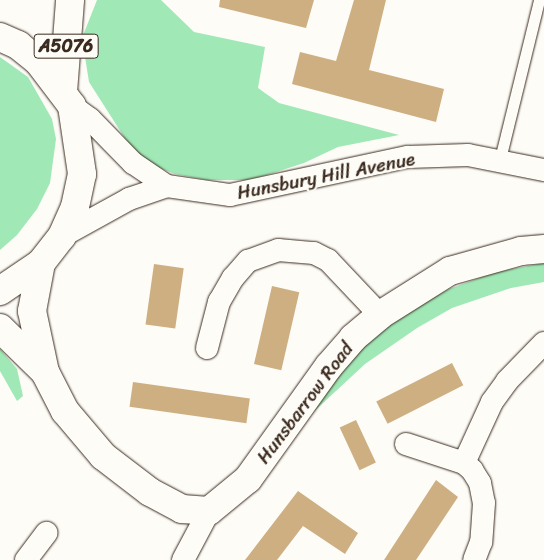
<!DOCTYPE html>
<style>
body{margin:0}
#map{position:relative;width:544px;height:560px;overflow:hidden;background:#fdfcf7;font-family:Sriracha,sans-serif}
div>[style]{position:absolute}
[style*='--x']{left:calc(var(--x)*1px);top:calc(var(--y)*1px);width:calc(var(--w)*1px);rotate:calc(var(--a)*1deg)}
.green>*{inset:0;background:#a0e8b6}
.building>*{inset:0;background:#cdaf82;transform-origin:0 0}
.roads{filter:drop-shadow(0 0 1px #3b2a1e) drop-shadow(0 0 1px #3b2a1e)}
.lane>*{height:11px;margin:-5.5px;padding:0 5.5px;transform-origin:5.5px;border-radius:5.5px;background:#fdfcf7}
.street>*{height:22px;margin:-11px;padding:0 11px;transform-origin:11px;border-radius:11px;background:#fdfcf7}
.secondary>*{height:28px;margin:-14px;padding:0 14px;transform-origin:14px;border-radius:14px;background:#fdfcf7}
.highway>*{height:28px;margin:-14px;padding:0 14px;transform-origin:14px;border-radius:14px;background:#fdfcf7}
span{translate:-50% -50%;white-space:nowrap;text-align:center;line-height:1.15;-webkit-text-stroke:4.5px #fdfcf7;paint-order:stroke}
.shield-label span{padding:1px 4px;background:#fdfcf7;border:1px solid;border-radius:4px;-webkit-text-stroke-width:0}
.shield-label{font-size:18px;color:#3b2a1e;font-weight:700}
.street-label{font-size:19px;color:#3b2a1e}
</style>
<div id="map">
<div class="green">
<i style="clip-path:polygon(97px 0,161px 0,194px 32px,265px 47px,258px 88px,279px 103px,399px 135px,338px 147px,304px 163px,251px 180px,207px 180px,175px 174px,152px 165px,133px 151px,89px 82px,82px 38px)"></i>
<i style="clip-path:polygon(0 57px,28px 77px,52px 119px,56px 139px,50px 183px,37px 209px,17px 235px,0 250px)"></i>
<i style="clip-path:polygon(544px 263px,544px 282px,511px 288px,452px 308px,417px 328px,365px 364px,308px 417px,355px 351px,401px 315px,449px 289px,496px 272px)"></i>
<i style="clip-path:polygon(0 349px,17px 369px,23px 396px,17px 401px,0 371px)"></i>
</div>
<div class="building">
<i style="clip-path:polygon(220px 0,314px 0,306px 28px,219px 7px)"></i>
<i style="clip-path:polygon(354px 0,386px 0,369px 70px,444px 89px,436px 122px,292px 84px,300px 52px,336px 61px)"></i>
<i style="left:154px;top:264px;width:30px;height:61px;rotate:8deg"></i>
<i style="left:272px;top:286px;width:28px;height:80px;rotate:13deg"></i>
<i style="left:452px;top:363px;width:25px;height:85px;rotate:63deg"></i>
<i style="left:133px;top:382px;width:118px;height:25px;rotate:8deg"></i>
<i style="left:356px;top:420px;width:47px;height:18px;rotate:65deg"></i>
<i style="clip-path:polygon(436px 480px,458px 497px,416px 560px,384px 560px)"></i>
<i style="clip-path:polygon(298px 491px,358px 533px,345px 554px,303px 526px,277px 560px,245px 560px)"></i>
</div>
<div class="roads">
<div class="lane">
<i style="--x:500;--y:159;--w:164;--a:-76.2"></i>
</div>
<div class="street">
<i style="--x:72;--y:106;--w:22;--a:36"></i>
<i style="--x:90;--y:119;--w:62;--a:45.7"></i>
<i style="--x:133;--y:163;--w:41;--a:34.1"></i>
<i style="--x:62;--y:236;--w:77;--a:-28.9"></i>
<i style="--x:129;--y:199;--w:40;--a:-18.9"></i>
<i style="--x:167;--y:186;--w:64;--a:8.1"></i>
<i style="--x:230;--y:195;--w:182;--a:-12.1"></i>
<i style="--x:408;--y:157;--w:60;--a:-1.9"></i>
<i style="--x:468;--y:155;--w:77;--a:11.2"></i>
<i style="--x:207;--y:348;--w:48;--a:-75.4"></i>
<i style="--x:219;--y:302;--w:28;--a:-60"></i>
<i style="--x:233;--y:278;--w:23;--a:-49"></i>
<i style="--x:248;--y:261;--w:32;--a:-20"></i>
<i style="--x:278;--y:250;--w:36;--a:5"></i>
<i style="--x:314;--y:253;--w:16;--a:27"></i>
<i style="--x:328;--y:260;--w:76;--a:46.6"></i>
<i style="--x:406;--y:444;--w:61;--a:18.1"></i>
<i style="--x:464;--y:463;--w:11;--a:41"></i>
<i style="--x:472;--y:470;--w:15;--a:58"></i>
<i style="--x:480;--y:483;--w:20;--a:79"></i>
<i style="--x:484;--y:503;--w:39;--a:94"></i>
<i style="--x:481;--y:542;--w:19;--a:111"></i>
<i style="--x:464;--y:463;--w:67;--a:-65.3"></i>
<i style="--x:492;--y:402;--w:26;--a:-54"></i>
<i style="--x:507;--y:381;--w:53;--a:-45.8"></i>
<i style="--x:26;--y:560;--w:34;--a:-53"></i>
<i style="--x:183;--y:560;--w:55;--a:-62"></i>
</div>
<div class="secondary">
<i style="--x:41;--y:263;--w:49;--a:100.6"></i>
<i style="--x:32;--y:311;--w:62;--a:78"></i>
<i style="--x:45;--y:372;--w:44;--a:62.9"></i>
<i style="--x:65;--y:411;--w:59;--a:49.8"></i>
<i style="--x:103;--y:456;--w:59;--a:37.5"></i>
<i style="--x:150;--y:492;--w:36;--a:28"></i>
<i style="--x:182;--y:509;--w:27;--a:4"></i>
<i style="--x:209;--y:511;--w:50;--a:-39.4"></i>
<i style="--x:248;--y:479;--w:139;--a:-54.4"></i>
<i style="--x:329;--y:366;--w:37;--a:-49"></i>
<i style="--x:353;--y:338;--w:35;--a:-40"></i>
<i style="--x:380;--y:315;--w:83;--a:-32.2"></i>
<i style="--x:450;--y:271;--w:74;--a:-15.7"></i>
<i style="--x:521;--y:251;--w:23;--a:-5"></i>
<i style="--x:0;--y:328;--w:63;--a:44.4"></i>
</div>
<div class="highway">
<i style="--x:0;--y:37;--w:20;--a:24"></i>
<i style="--x:18;--y:45;--w:26;--a:39"></i>
<i style="--x:38;--y:61;--w:56;--a:52.9"></i>
<i style="--x:72;--y:106;--w:69;--a:81.6"></i>
<i style="--x:82;--y:174;--w:34;--a:102"></i>
<i style="--x:75;--y:207;--w:32;--a:114"></i>
<i style="--x:62;--y:236;--w:34;--a:128"></i>
<i style="--x:41;--y:263;--w:50;--a:145.7"></i>
<i style="--x:63;--y:92;--w:92;--a:-85.6"></i>
</div>
</div>
<div class="shield-label">
<span style="left:66px;top:46px">A5076</span>
</div>
<div class="street-label">
<span style="left:326px;top:176px;rotate:-11deg">Hunsbury Hill Avenue</span>
<span style="left:305px;top:403px;rotate:-53deg">Hunsbarrow Road</span>
</div>
</div>
